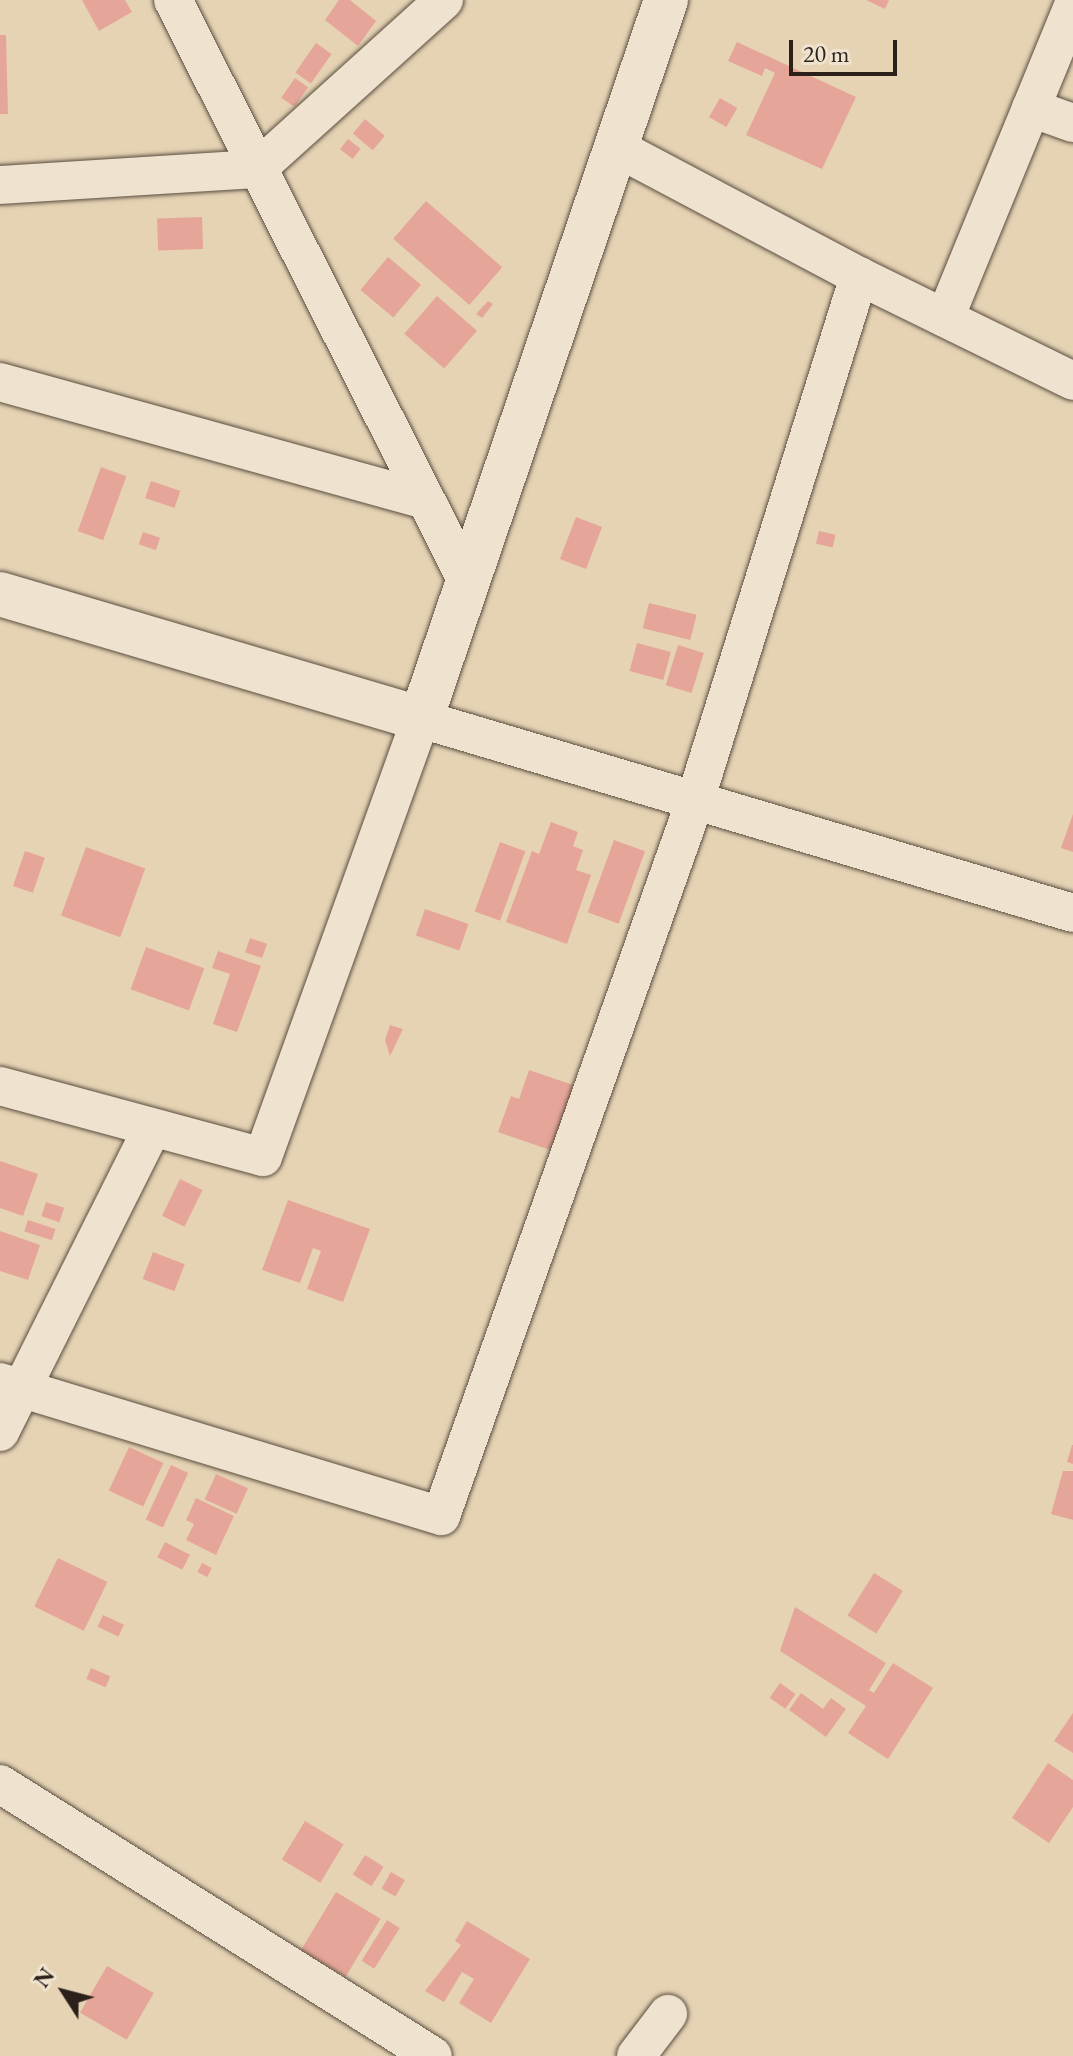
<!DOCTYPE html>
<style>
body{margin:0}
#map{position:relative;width:1073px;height:2056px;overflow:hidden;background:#e6d3b4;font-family:"EB Garamond",serif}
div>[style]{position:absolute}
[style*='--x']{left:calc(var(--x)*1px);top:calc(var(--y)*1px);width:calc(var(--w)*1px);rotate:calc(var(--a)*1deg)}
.building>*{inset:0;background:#e5a699;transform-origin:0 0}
.roads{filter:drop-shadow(0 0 2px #5a4e40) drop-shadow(0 0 2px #5a4e40)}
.minor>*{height:38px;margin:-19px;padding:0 19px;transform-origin:19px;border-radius:19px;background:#efe2ce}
.tertiary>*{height:44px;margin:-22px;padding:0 22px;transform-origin:22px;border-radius:22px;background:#efe2ce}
span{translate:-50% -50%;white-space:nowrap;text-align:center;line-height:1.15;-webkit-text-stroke:6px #efe2ce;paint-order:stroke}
.north{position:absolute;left:24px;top:1952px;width:80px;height:80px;-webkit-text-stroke:6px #efe2ce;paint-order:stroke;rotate:306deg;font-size:22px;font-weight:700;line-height:32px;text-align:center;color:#2c211a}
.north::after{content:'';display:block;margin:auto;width:28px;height:36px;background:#2c211a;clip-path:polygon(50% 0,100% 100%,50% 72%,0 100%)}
.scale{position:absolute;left:789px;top:40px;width:108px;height:36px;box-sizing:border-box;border:4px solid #2c211a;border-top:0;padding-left:10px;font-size:24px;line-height:28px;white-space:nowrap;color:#2c211a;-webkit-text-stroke:6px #efe2ce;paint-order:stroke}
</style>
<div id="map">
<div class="building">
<i style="clip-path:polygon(82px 0,125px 0,132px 12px,99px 31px)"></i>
<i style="clip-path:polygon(339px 0,350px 0,376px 21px,358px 46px,325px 20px)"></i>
<i style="clip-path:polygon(866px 0,889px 0,885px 9px)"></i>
<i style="clip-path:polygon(0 35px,6px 35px,8px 114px,0 114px)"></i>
<i style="clip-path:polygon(737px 42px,856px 97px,822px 169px,746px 135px,775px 73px,765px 68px,762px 76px,728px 61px)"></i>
<i style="left:316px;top:43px;width:19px;height:36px;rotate:35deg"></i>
<i style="left:295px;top:78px;width:16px;height:24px;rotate:35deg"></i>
<i style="left:720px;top:98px;width:20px;height:22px;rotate:30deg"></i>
<i style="left:365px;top:119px;width:26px;height:19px;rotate:40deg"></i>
<i style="left:348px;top:139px;width:16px;height:13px;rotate:38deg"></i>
<i style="left:426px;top:201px;width:101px;height:50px;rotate:41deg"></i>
<i style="left:202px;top:217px;width:32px;height:45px;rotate:88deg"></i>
<i style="left:388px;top:257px;width:43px;height:43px;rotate:40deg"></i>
<i style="left:437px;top:296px;width:53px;height:50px;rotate:41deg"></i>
<i style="clip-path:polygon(488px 301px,493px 304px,482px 318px,476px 314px)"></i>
<i style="left:101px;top:467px;width:27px;height:68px;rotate:20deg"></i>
<i style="left:151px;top:481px;width:31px;height:18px;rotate:19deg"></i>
<i style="left:576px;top:517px;width:28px;height:45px;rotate:21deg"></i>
<i style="left:819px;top:531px;width:17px;height:13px;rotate:13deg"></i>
<i style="left:143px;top:532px;width:18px;height:13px;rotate:19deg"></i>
<i style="left:649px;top:603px;width:49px;height:26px;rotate:14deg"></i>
<i style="left:637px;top:643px;width:35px;height:29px;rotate:15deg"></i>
<i style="left:678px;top:645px;width:27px;height:42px;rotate:17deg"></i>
<i style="clip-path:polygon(1073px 814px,1073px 852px,1061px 848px)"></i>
<i style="clip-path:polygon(551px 822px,578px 832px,573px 846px,583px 850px,576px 870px,591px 875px,567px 944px,506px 922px,532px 851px,539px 854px)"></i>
<i style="left:614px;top:840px;width:33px;height:77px;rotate:20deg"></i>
<i style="left:500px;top:842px;width:27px;height:74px;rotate:20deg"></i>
<i style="left:86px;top:847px;width:63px;height:73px;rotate:20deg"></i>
<i style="left:25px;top:851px;width:21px;height:37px;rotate:19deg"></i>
<i style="left:425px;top:909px;width:46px;height:28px;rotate:19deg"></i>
<i style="left:250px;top:938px;width:18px;height:15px;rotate:19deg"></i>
<i style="left:146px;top:947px;width:62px;height:45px;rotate:20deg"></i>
<i style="clip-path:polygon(218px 951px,261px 966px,237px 1032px,213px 1024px,230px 974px,212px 968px)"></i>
<i style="clip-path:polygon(390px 1025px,403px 1029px,390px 1056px,385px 1040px)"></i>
<i style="clip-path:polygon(529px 1070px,576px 1086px,553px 1151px,498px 1132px,511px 1096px,519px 1099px)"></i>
<i style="clip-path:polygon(0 1161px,38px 1174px,23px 1216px,0 1208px)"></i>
<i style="left:180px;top:1179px;width:25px;height:41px;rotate:26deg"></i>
<i style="clip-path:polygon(288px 1200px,370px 1229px,343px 1302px,307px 1289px,321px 1251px,313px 1248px,300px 1283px,262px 1270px)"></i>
<i style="left:46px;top:1202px;width:19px;height:15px;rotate:18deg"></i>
<i style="left:28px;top:1220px;width:29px;height:12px;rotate:18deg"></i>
<i style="clip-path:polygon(0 1231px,40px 1245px,28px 1280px,0 1271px)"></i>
<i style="left:153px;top:1252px;width:34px;height:29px;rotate:21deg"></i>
<i style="clip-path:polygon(1072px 1445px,1073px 1445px,1073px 1464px,1067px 1462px)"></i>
<i style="left:129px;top:1447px;width:38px;height:48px;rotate:25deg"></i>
<i style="left:171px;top:1465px;width:19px;height:60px;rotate:25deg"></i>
<i style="clip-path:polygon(1063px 1471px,1073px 1471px,1073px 1520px,1051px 1514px)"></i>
<i style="left:216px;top:1474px;width:35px;height:28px;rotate:24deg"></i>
<i style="clip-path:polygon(196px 1498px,234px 1516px,216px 1555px,186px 1540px,194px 1524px,186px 1520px)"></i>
<i style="left:165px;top:1542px;width:28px;height:17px;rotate:27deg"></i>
<i style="left:58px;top:1558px;width:55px;height:54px;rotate:26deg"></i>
<i style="left:202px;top:1563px;width:11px;height:10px;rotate:27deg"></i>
<i style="left:874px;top:1573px;width:34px;height:50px;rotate:32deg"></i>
<i style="clip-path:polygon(795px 1607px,886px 1663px,869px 1690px,874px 1693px,893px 1663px,933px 1688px,888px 1759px,848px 1733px,866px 1706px,780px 1651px)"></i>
<i style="left:103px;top:1615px;width:23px;height:13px;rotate:25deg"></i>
<i style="left:91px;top:1668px;width:21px;height:12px;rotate:23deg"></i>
<i style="left:780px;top:1683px;width:19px;height:18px;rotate:35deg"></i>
<i style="clip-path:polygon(801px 1693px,823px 1709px,831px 1698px,846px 1709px,826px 1737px,789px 1710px)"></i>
<i style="clip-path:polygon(1073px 1713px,1073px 1753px,1054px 1741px)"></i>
<i style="clip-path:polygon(1048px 1763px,1073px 1780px,1073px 1807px,1049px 1843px,1012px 1818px)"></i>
<i style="left:305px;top:1821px;width:45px;height:45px;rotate:31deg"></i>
<i style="left:365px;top:1855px;width:22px;height:23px;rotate:32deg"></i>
<i style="left:391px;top:1872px;width:16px;height:19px;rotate:30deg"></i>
<i style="left:336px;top:1892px;width:52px;height:68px;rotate:31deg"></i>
<i style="left:387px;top:1920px;width:15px;height:48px;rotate:32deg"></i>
<i style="clip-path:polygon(467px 1921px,530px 1959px,491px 2023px,459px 2003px,474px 1979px,462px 1972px,444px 2002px,425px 1991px,461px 1945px,455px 1941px)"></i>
<i style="left:107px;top:1966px;width:54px;height:54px;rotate:30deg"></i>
</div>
<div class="roads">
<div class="minor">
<i style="--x:173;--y:0;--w:649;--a:63.16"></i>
<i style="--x:1031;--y:108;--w:45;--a:19.7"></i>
<i style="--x:617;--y:148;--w:274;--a:27.9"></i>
<i style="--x:859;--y:276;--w:238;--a:26.1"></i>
<i style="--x:0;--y:185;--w:257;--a:-3.6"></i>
<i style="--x:257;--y:169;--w:252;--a:-42.1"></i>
<i style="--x:945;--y:318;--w:337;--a:-67.7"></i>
<i style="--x:0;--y:382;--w:441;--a:15.5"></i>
<i style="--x:0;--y:1086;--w:272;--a:15.1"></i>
<i style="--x:263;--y:1157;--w:466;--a:-70.2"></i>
<i style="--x:421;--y:719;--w:680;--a:16.57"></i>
<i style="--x:0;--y:1382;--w:461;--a:16.9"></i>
<i style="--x:441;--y:1516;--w:759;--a:-70.44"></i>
<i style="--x:695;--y:801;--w:550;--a:-72.65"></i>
<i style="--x:0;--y:1432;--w:338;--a:-63.4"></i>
<i style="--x:0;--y:1784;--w:511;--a:32.14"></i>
<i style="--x:636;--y:2056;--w:53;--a:-52.7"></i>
</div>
<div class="tertiary">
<i style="--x:0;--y:594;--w:439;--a:16.5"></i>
<i style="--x:421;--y:719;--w:760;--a:-71.18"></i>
</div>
</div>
<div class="north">N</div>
<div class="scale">20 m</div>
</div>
